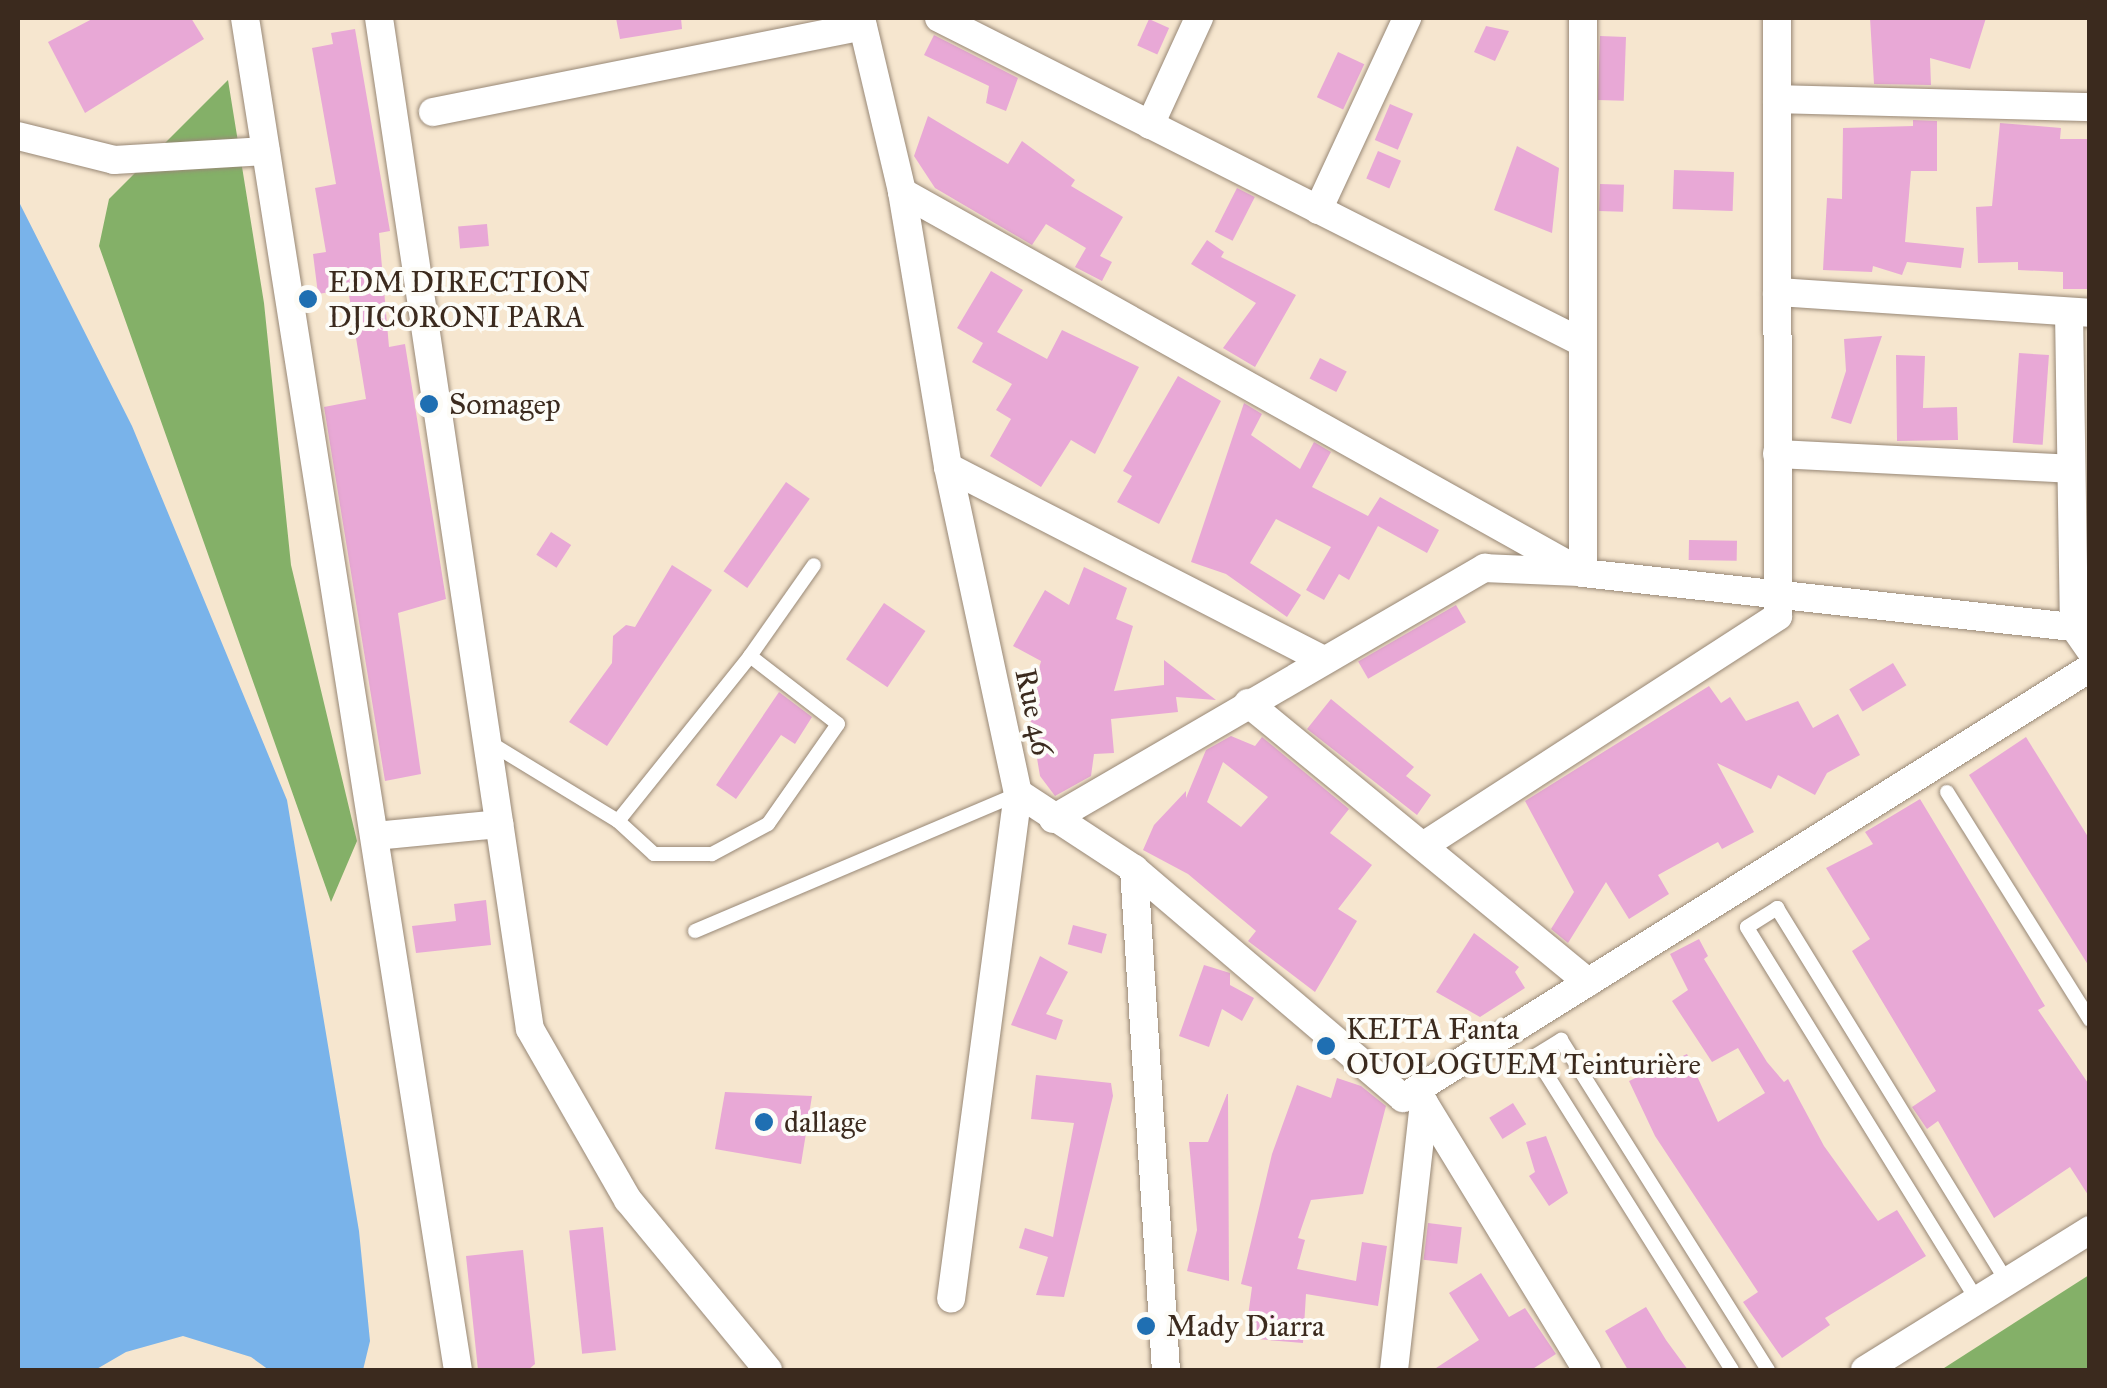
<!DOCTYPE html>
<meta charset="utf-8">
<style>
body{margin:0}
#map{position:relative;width:2107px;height:1388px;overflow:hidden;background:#f6e6cf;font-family:"IM FELL Great Primer",serif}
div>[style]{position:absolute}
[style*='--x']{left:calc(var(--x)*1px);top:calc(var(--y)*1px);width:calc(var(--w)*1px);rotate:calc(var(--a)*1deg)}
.forest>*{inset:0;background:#84b068}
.water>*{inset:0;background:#79b3ea}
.building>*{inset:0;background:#e8a8d6;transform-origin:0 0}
.roads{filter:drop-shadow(0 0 2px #988876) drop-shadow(0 0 2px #988876)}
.service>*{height:14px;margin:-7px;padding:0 7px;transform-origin:7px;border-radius:7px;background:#fff}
.minor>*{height:28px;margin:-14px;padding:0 14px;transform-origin:14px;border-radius:14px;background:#fff}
.dots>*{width:28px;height:28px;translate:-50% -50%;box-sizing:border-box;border:5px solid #fdfcf7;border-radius:50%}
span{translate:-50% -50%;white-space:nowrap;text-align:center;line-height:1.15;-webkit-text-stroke:8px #fdfcf7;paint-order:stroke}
.poi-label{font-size:30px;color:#3b2a1e}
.left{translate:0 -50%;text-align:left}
.street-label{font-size:30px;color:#3b2a1e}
.frame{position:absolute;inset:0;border:20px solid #3b2a1e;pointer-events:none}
</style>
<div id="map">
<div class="forest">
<i style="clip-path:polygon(228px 80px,264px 303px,291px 565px,357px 841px,331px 902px,99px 246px,109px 199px)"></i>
<i style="clip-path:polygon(2089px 1275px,2089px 1370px,1941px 1370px)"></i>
</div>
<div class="water">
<i style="clip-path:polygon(18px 200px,132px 426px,287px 800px,359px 1231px,370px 1341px,363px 1370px,269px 1370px,251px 1357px,183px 1336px,126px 1352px,95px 1370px,18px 1370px)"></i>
</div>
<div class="building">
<i style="clip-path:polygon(94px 18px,191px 18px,204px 39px,85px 113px,48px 42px)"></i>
<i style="clip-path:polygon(616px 18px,681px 18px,682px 29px,620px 39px)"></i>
<i style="clip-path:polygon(1870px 18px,1986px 18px,1970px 69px,1930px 58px,1931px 85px,1874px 84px)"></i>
<i style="left:1149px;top:19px;width:22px;height:29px;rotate:24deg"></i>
<i style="clip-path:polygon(1486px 26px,1509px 31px,1495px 61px,1474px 52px)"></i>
<i style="clip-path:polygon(355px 29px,390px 231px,379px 233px,389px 347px,405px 344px,446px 599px,398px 613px,421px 774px,385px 781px,324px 407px,366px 399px,348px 289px,318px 294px,313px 254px,326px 252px,315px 188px,336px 184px,312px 48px,333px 44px,331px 33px)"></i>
<i style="clip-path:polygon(934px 35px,1018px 78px,1006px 111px,986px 103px,989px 86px,924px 55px)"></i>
<i style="left:1600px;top:36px;width:26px;height:64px;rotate:2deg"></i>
<i style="left:1338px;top:52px;width:29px;height:50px;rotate:25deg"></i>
<i style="left:1390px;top:104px;width:25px;height:39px;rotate:23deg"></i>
<i style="clip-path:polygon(928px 116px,1008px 164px,1022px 141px,1075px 180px,1071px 186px,1123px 217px,1100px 256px,1112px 262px,1102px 281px,1075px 267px,1086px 248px,1046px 224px,1032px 245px,935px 188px,914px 156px)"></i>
<i style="clip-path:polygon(1913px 120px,1937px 121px,1937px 171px,1911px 171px,1905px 242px,1964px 248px,1961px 268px,1907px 262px,1902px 275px,1873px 266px,1872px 272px,1823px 270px,1827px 198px,1842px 199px,1843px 128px,1913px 126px)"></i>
<i style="clip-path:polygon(2000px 123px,2061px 128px,2060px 139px,2090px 139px,2090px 289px,2063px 289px,2063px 272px,2018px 270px,2018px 262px,1978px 263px,1976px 207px,1992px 206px)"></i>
<i style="clip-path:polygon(1517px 146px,1559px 168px,1552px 233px,1494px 210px)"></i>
<i style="left:1378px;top:151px;width:25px;height:30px;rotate:23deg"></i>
<i style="left:1674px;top:170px;width:60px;height:39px;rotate:2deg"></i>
<i style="left:1600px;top:184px;width:24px;height:27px;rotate:2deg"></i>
<i style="left:1237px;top:188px;width:20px;height:49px;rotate:27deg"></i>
<i style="left:487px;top:224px;width:22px;height:29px;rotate:85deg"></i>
<i style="clip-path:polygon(1207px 240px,1224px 252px,1221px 257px,1296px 295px,1255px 367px,1223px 348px,1256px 303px,1191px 264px)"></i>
<i style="clip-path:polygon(991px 271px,1023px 290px,997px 332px,1047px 359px,1062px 330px,1139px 367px,1095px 454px,1071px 440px,1041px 487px,990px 456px,1011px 419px,996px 410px,1012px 384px,972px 362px,983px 343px,957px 328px)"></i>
<i style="clip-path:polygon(1882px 336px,1851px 424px,1831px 418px,1846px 371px,1844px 339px)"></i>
<i style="left:2019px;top:353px;width:30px;height:90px;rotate:4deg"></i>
<i style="clip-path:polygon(1896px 355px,1925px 356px,1923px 408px,1957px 407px,1958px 440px,1897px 441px)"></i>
<i style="left:1320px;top:358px;width:30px;height:23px;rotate:27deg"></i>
<i style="clip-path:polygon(1178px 376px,1221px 401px,1159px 524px,1117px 502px,1132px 476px,1123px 471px)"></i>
<i style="clip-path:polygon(1244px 403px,1262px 414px,1251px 435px,1300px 469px,1314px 442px,1331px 452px,1312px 487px,1368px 516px,1380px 497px,1439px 530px,1427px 553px,1378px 526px,1349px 580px,1339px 574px,1324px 600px,1306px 590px,1331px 547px,1276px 519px,1250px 563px,1301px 595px,1287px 617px,1226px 574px,1191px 562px)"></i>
<i style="left:786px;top:482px;width:29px;height:109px;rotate:35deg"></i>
<i style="left:551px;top:532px;width:24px;height:27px;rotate:33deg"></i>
<i style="left:1689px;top:540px;width:48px;height:20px;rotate:1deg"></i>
<i style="clip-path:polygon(672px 565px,712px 590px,607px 746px,569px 722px,612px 663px,613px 636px,626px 625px,635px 627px)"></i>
<i style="clip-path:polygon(1084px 567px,1127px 588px,1116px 619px,1133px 626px,1114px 691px,1164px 685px,1164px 660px,1216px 700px,1176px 697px,1178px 712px,1111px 719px,1114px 753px,1094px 754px,1091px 776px,1055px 796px,1040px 776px,1026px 693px,1033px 691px,1041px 661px,1013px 646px,1045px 590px,1069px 605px)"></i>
<i style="left:884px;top:603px;width:50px;height:68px;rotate:34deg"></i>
<i style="left:1456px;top:605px;width:20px;height:113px;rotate:60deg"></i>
<i style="left:1893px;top:663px;width:26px;height:51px;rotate:59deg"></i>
<i style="clip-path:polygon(1709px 686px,1721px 703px,1730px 697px,1746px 721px,1798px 701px,1813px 728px,1838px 714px,1860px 755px,1827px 773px,1815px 795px,1778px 775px,1771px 789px,1717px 763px,1754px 832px,1722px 849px,1718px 842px,1658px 875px,1669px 894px,1629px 919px,1606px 882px,1568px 943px,1551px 929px,1574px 892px,1525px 801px)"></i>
<i style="clip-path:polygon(779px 692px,812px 717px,795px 744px,781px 735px,736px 799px,716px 785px)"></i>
<i style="clip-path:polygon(1331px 699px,1414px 767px,1406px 776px,1431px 795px,1417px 815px,1307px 729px)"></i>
<i style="clip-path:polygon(evenodd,1231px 736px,1255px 746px,1262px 737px,1349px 809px,1330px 833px,1372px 865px,1338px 909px,1357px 921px,1315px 992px,1248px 941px,1256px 931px,1188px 874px,1143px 850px,1154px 825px,1186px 791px,1186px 798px,1206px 750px,1231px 736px,1223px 762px,1268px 797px,1241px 827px,1207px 802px,1223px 762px)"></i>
<i style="clip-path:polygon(2026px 737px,2090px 840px,2090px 968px,1969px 775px)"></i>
<i style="clip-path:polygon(1920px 799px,2045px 1006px,2038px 1010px,2090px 1086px,2090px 1198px,2070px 1167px,1994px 1218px,1938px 1121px,1927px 1129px,1912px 1107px,1936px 1091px,1852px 951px,1870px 939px,1826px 868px,1873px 844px,1865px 832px)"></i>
<i style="clip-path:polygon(486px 900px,491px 945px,416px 953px,412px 926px,456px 921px,454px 904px)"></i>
<i style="left:1073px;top:925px;width:35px;height:20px;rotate:15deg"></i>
<i style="clip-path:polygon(1474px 933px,1519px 967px,1515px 972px,1525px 988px,1480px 1017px,1436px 992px)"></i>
<i style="clip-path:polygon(1699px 939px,1708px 956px,1704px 959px,1767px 1062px,1784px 1082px,1788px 1079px,1824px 1146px,1878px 1221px,1897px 1210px,1926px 1256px,1825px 1318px,1830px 1325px,1782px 1358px,1743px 1302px,1758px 1292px,1655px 1136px,1629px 1081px,1687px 1054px,1718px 1122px,1765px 1093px,1738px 1048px,1712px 1062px,1672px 1001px,1688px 990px,1670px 954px)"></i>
<i style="clip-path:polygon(1040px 956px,1068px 972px,1046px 1014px,1063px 1020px,1056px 1040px,1011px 1025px)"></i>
<i style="clip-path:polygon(1204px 965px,1230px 973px,1230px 985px,1254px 998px,1242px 1021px,1222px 1009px,1209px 1047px,1179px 1036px)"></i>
<i style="clip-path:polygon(1036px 1075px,1111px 1083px,1113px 1096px,1064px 1297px,1036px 1295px,1048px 1257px,1019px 1248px,1025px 1228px,1053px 1237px,1074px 1123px,1031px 1119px)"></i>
<i style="clip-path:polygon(1337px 1078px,1361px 1086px,1386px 1106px,1363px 1194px,1311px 1200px,1298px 1238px,1305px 1240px,1297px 1269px,1356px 1281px,1362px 1242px,1387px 1246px,1378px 1306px,1306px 1294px,1303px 1343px,1245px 1338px,1252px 1287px,1241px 1284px,1272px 1154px,1297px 1085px,1331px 1098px)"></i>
<i style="clip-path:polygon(725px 1092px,812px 1096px,801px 1164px,715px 1149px)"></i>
<i style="clip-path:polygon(1227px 1094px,1228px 1094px,1229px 1281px,1187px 1271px,1197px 1230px,1189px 1142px,1208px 1142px)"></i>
<i style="left:1513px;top:1103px;width:25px;height:28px;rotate:58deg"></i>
<i style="clip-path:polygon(1546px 1136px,1568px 1193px,1549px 1206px,1529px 1176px,1535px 1172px,1526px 1142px)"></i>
<i style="left:1428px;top:1223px;width:34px;height:37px;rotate:7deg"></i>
<i style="left:603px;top:1227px;width:124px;height:34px;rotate:84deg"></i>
<i style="clip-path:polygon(523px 1250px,535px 1364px,528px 1370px,478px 1370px,466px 1256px)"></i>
<i style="clip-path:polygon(1481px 1273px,1509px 1317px,1525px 1308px,1556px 1354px,1531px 1370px,1433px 1370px,1479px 1340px,1449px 1293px)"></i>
<i style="clip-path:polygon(1646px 1307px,1666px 1340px,1688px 1370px,1628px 1370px,1605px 1331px)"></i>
</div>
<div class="roads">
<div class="service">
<i style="--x:750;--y:656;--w:111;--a:-54.9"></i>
<i style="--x:487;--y:741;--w:153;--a:31.4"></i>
<i style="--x:618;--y:821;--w:211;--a:-51.3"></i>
<i style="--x:750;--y:656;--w:111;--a:37.7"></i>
<i style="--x:838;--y:724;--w:122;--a:125"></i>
<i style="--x:768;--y:824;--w:64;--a:151.8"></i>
<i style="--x:712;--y:854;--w:58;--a:180"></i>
<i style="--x:654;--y:854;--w:49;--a:-137.5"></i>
<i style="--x:1947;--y:792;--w:269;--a:57.9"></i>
<i style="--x:695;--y:931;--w:351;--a:-23"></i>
<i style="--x:1977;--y:1300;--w:438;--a:-121.7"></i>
<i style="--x:1747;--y:927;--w:36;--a:-32"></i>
<i style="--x:1777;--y:908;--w:439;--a:58.4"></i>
<i style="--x:1732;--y:1370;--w:371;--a:-122.1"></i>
<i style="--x:1535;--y:1056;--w:31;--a:-32"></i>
<i style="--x:1561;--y:1040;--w:390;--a:57.9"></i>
</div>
<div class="minor">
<i style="--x:245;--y:18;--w:1369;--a:81.05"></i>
<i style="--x:379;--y:18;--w:1022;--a:81.51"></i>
<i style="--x:530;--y:1029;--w:197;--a:60.2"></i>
<i style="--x:628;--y:1200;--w:220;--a:50.5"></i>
<i style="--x:861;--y:18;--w:179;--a:76.7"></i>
<i style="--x:902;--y:192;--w:279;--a:80.5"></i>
<i style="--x:948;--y:467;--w:333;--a:77.9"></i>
<i style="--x:1018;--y:793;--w:510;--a:97.54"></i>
<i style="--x:939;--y:18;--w:721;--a:26.78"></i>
<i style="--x:1777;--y:99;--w:313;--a:1.5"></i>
<i style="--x:433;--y:112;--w:438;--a:-11.3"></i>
<i style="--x:1150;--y:125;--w:118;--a:-65.4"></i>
<i style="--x:18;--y:136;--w:99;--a:14"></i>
<i style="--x:114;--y:160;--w:152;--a:-3.4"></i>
<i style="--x:902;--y:192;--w:780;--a:29.23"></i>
<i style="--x:1583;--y:573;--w:494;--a:6.3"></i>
<i style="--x:1318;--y:210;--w:212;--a:-65.1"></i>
<i style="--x:1777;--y:292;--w:314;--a:3.8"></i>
<i style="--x:2069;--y:312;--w:315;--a:89.1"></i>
<i style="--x:2074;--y:627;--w:28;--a:55"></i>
<i style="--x:1777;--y:454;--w:294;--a:2.9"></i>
<i style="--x:948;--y:467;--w:420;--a:27.2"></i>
<i style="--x:1583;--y:573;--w:555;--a:-90"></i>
<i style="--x:1248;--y:703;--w:440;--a:39.4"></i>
<i style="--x:1018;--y:793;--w:139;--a:33.2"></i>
<i style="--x:1134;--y:869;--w:353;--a:40.4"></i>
<i style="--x:1403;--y:1098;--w:810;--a:-32.04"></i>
<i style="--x:1053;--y:819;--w:500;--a:-30.2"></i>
<i style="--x:1485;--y:568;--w:92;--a:2.5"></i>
<i style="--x:375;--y:836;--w:125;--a:-5.5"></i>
<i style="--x:1423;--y:846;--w:423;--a:-32.9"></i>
<i style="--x:1778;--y:616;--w:598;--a:-90.1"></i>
<i style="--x:1134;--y:869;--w:502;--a:86.35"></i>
<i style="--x:1416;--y:1090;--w:328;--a:58.6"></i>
<i style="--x:1394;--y:1370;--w:269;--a:-83.6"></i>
<i style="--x:1865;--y:1370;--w:265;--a:-31.9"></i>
</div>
</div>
<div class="dots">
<i style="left:308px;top:299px;background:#1f6fb2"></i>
<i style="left:429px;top:404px;background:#1f6fb2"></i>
<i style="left:1326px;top:1046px;background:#1f6fb2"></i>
<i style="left:764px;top:1122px;background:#1f6fb2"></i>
<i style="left:1146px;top:1326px;background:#1f6fb2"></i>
</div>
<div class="poi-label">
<span class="left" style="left:328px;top:299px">EDM DIRECTION<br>DJICORONI PARA</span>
<span class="left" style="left:449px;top:404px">Somagep</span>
<span class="left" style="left:1346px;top:1046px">KEITA Fanta<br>OUOLOGUEM Teinturière</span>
<span class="left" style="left:784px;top:1122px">dallage</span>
<span class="left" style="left:1166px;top:1326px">Mady Diarra</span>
</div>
<div class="street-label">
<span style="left:1034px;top:712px;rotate:78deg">Rue 46</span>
</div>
<div class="frame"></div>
</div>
